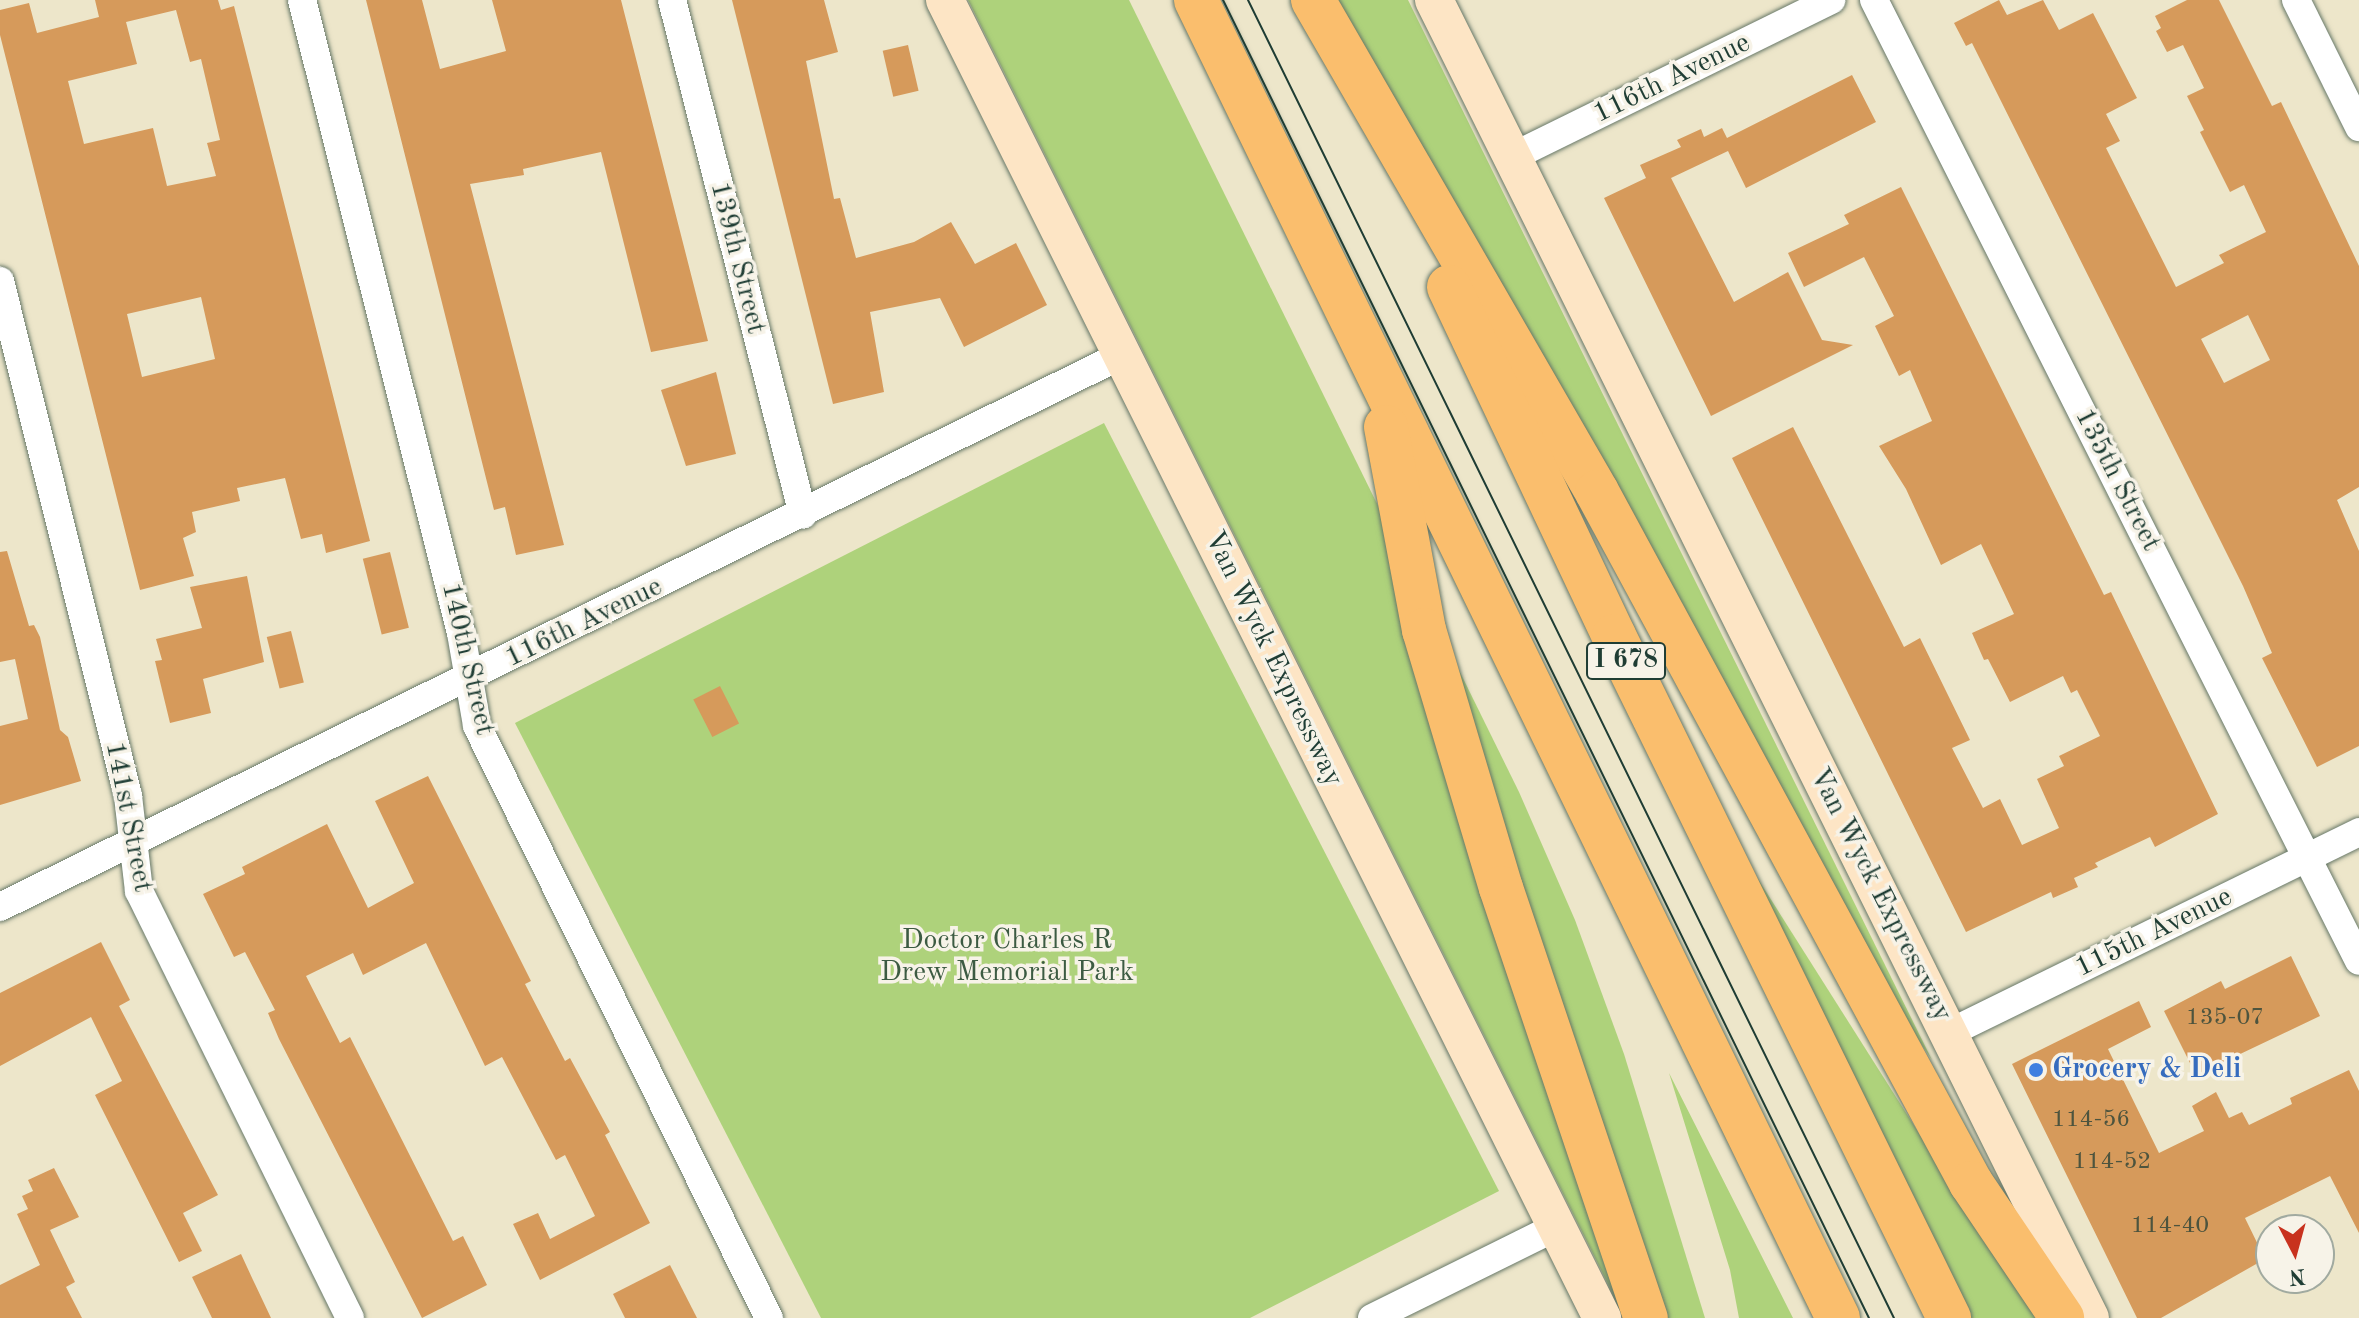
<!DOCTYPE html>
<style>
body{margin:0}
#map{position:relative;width:2359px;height:1318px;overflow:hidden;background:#ede6ca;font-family:"Old Standard TT",serif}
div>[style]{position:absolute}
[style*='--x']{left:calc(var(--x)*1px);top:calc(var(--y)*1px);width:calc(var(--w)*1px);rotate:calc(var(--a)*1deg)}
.green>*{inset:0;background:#aed27b}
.building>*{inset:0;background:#d69a5b;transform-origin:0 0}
.roads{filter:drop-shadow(0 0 2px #677868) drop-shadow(0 0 2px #677868)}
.minor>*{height:28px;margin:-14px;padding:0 14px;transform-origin:14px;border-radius:14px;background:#fff}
.secondary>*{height:38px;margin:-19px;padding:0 19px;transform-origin:19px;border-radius:19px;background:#fde5c5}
.motorway>*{height:44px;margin:-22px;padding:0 22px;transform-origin:22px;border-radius:22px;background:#fabe6d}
.tram>*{height:2px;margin:-1px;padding:0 1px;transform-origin:1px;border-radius:1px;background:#1f3d34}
.dots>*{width:22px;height:22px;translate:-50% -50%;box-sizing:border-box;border:4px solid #f7f3e8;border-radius:50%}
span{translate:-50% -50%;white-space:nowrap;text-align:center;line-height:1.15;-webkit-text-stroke:7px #f7f3e8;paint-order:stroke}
.number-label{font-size:24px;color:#4d543e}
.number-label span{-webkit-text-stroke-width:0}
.shield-label span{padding:2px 6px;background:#f7f3e8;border:2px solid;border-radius:6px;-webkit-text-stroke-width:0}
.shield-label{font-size:26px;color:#1f3d34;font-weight:700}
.street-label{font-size:28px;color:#1f3d34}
.park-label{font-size:28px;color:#3c5b42}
.shop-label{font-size:28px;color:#366cbe;font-weight:700}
.left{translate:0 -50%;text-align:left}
.north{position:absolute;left:2255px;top:1214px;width:80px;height:80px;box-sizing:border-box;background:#f7f3e8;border:2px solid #a1aaa0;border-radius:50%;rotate:174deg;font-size:22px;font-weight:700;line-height:32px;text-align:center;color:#1f3d34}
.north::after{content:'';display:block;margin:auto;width:28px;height:36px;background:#c8321e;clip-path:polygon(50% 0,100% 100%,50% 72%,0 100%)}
</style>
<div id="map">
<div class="green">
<i style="clip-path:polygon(968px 0,1129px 0,1519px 792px,1575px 920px,1624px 1054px,1705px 1318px,1625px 1318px)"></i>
<i style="clip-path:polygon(1337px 0,1408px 0,1932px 1060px,1715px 738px)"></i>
<i style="clip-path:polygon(1104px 423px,1499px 1191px,1250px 1318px,821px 1318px,515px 723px)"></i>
<i style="clip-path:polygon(1725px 827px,2036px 1318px,1963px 1318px)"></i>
<i style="clip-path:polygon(1669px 1073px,1793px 1318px,1739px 1318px,1730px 1270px)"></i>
</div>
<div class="building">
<i style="clip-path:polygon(evenodd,95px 0,218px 0,221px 10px,234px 6px,370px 541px,326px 553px,322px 534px,301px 539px,285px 478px,237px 488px,240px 501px,192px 512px,196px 532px,183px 538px,194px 576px,140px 590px,0 35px,0 10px,29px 3px,37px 33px,99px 17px,95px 0,176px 10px,190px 62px,201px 59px,220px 140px,207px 143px,216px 176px,167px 186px,153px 128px,84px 144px,68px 81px,137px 64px,126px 22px,176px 10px,95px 0,201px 297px,215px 359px,142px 377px,127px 314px,201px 297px)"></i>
<i style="clip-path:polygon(366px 0,422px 0,440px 69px,506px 51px,492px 0,621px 0,708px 341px,651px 352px,601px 152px,523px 169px,524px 175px,470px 184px,564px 545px,516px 555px,505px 507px,494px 510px)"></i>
<i style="clip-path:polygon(732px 0,824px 0,838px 52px,806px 61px,834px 199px,840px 198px,856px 258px,914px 242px,951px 222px,975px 264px,1016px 243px,1047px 305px,964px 347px,940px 298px,870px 312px,884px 392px,833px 404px)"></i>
<i style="clip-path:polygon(evenodd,1999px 0,2007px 15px,2043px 0,2059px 30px,2093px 13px,2137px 98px,2106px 114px,2120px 141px,2106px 148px,2176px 287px,2224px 263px,2219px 255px,2266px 232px,2244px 185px,2230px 192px,2200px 132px,2204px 130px,2187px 96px,2204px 88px,2183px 45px,2167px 52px,2156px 31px,2161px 28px,2155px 16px,2187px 0,2219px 0,2272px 106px,2281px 102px,2359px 266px,2359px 487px,2337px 500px,2359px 551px,2359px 746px,2317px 767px,2262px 658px,2272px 653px,2243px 586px,1972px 43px,1966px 46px,1954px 23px,1999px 0,2248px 315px,2270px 360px,2224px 383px,2201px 339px,2248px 315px)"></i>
<i style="left:908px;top:45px;width:47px;height:26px;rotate:77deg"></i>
<i style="clip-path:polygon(1852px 75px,1876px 122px,1746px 188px,1728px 151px,1671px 178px,1734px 302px,1788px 272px,1822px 340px,1853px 345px,1711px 416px,1604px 198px,1646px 178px,1640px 165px,1681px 147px,1677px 140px,1701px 129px,1704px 137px,1722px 128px,1727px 138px)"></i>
<i style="clip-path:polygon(1901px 187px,2104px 595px,2111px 592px,2218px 814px,2155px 847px,2150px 837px,2095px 863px,2098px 867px,2074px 878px,2078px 887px,2053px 898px,2051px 892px,1966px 932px,1732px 458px,1793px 427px,1904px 647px,1920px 638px,1970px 740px,1952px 748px,1983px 808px,2000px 799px,2022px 845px,2059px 828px,2037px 779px,2064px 766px,2059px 756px,2100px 736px,2077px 690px,2071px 693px,2063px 676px,2010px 702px,1988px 659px,1984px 660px,1972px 633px,2014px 614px,1981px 544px,1941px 565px,1906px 489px,1879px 446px,1932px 421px,1910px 370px,1899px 376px,1875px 326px,1894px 316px,1864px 257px,1804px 287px,1788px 253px,1849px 224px,1844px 215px)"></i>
<i style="clip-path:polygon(716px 372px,736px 454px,686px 466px,661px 390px)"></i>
<i style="clip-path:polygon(7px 551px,29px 626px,34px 625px,40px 637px,60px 730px,68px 737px,81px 781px,0 805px,0 726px,28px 719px,15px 659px,0 662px,0 552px)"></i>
<i style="left:390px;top:552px;width:78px;height:28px;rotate:76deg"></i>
<i style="clip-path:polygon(247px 576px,264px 662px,203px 679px,211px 713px,170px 723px,155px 661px,162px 660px,156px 639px,202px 628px,190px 587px)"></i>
<i style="left:291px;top:631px;width:53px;height:25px;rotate:76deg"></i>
<i style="left:720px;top:686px;width:42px;height:30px;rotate:63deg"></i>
<i style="clip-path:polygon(428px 776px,531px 981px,525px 984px,565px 1061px,570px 1058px,610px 1132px,605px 1135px,650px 1223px,540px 1280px,513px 1224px,538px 1213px,550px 1239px,595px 1216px,565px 1155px,556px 1160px,502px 1057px,485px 1066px,426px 943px,363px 975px,353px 953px,306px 976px,340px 1043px,350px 1037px,453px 1241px,463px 1236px,487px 1285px,422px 1318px,279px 1039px,268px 1013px,275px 1010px,245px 952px,234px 957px,203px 894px,245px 874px,242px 867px,327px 824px,368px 908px,414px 883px,375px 801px)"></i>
<i style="clip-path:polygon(101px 942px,130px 1000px,119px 1006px,218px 1195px,183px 1213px,202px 1251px,179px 1262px,95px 1095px,122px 1081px,91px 1017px,0 1066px,0 993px)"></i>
<i style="clip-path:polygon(2291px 956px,2320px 1016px,2196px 1075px,2164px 1011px,2221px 981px,2225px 989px)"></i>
<i style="clip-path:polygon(2139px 1001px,2151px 1027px,2108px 1049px,2159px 1153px,2204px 1131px,2192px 1106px,2216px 1092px,2229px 1118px,2242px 1112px,2249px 1125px,2292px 1104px,2290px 1098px,2349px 1070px,2359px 1091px,2359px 1233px,2330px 1176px,2245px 1218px,2265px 1259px,2161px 1318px,2137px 1318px,2012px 1064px)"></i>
<i style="clip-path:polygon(54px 1168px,79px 1217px,50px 1230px,75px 1282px,66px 1287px,82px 1318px,0 1318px,0 1285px,40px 1265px,17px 1214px,28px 1209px,22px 1196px,33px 1191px,28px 1180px)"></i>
<i style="clip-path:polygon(241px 1254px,253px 1280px,271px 1318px,212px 1318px,192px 1277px)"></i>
<i style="clip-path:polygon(670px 1265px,697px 1318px,625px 1318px,613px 1294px)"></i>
</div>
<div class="roads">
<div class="minor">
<i style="--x:302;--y:0;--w:653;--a:75.9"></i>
<i style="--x:461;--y:633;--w:94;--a:80.2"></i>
<i style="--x:477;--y:726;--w:660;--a:63.75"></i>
<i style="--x:672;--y:0;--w:531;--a:75.73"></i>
<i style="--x:1874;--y:0;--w:1076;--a:63.22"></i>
<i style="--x:2296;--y:0;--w:142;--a:63.6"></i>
<i style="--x:1512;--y:157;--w:356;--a:-26.2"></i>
<i style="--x:0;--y:281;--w:531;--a:76.04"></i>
<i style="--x:128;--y:796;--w:96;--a:83.4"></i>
<i style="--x:139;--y:891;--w:476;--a:63.7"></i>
<i style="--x:0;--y:907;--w:1250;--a:-26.2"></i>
<i style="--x:1949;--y:1033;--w:457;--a:-26.1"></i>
<i style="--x:1372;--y:1318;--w:205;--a:-26.3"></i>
</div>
<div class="secondary">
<i style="--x:945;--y:0;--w:1473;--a:63.5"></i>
<i style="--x:1434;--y:0;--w:1472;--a:63.54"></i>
</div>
<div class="motorway">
<i style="--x:1196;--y:0;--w:1466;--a:64.03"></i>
<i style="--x:1313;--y:0;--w:568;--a:60"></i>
<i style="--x:1597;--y:492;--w:786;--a:61.58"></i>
<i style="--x:1971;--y:1183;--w:163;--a:56"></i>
<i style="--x:1449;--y:287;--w:386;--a:64.7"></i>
<i style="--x:1614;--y:636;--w:760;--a:63.84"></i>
<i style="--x:1386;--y:427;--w:207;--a:79.4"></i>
<i style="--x:1424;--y:630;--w:269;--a:73.4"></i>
<i style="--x:1501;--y:888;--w:454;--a:71.4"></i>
</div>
</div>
<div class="tram">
<i style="--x:1223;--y:0;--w:1468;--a:63.89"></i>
<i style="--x:1248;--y:0;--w:1468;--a:63.89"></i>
</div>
<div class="dots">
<i style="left:2036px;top:1070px;background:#3f7fe0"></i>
</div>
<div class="number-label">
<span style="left:2225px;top:1019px">135-07</span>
<span style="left:2091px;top:1121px">114-56</span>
<span style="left:2112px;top:1163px">114-52</span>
<span style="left:2170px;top:1227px">114-40</span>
</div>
<div class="shield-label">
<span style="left:1626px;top:661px">I 678</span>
</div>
<div class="street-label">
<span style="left:1672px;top:79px;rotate:-26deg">116th Avenue</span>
<span style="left:737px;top:258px;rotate:76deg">139th Street</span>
<span style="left:2117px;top:480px;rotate:63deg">135th Street</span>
<span style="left:584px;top:623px;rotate:-26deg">116th Avenue</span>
<span style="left:467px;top:659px;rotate:77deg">140th Street</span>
<span style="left:1273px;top:659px;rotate:64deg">Van Wyck Expressway</span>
<span style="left:128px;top:817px;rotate:79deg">141st Street</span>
<span style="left:1880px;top:895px;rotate:63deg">Van Wyck Expressway</span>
<span style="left:2154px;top:933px;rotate:-26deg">115th Avenue</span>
</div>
<div class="park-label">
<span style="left:1007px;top:957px">Doctor Charles R<br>Drew Memorial Park</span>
</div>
<div class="shop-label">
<span class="left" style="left:2052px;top:1070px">Grocery &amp; Deli</span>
</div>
<div class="north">N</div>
</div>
